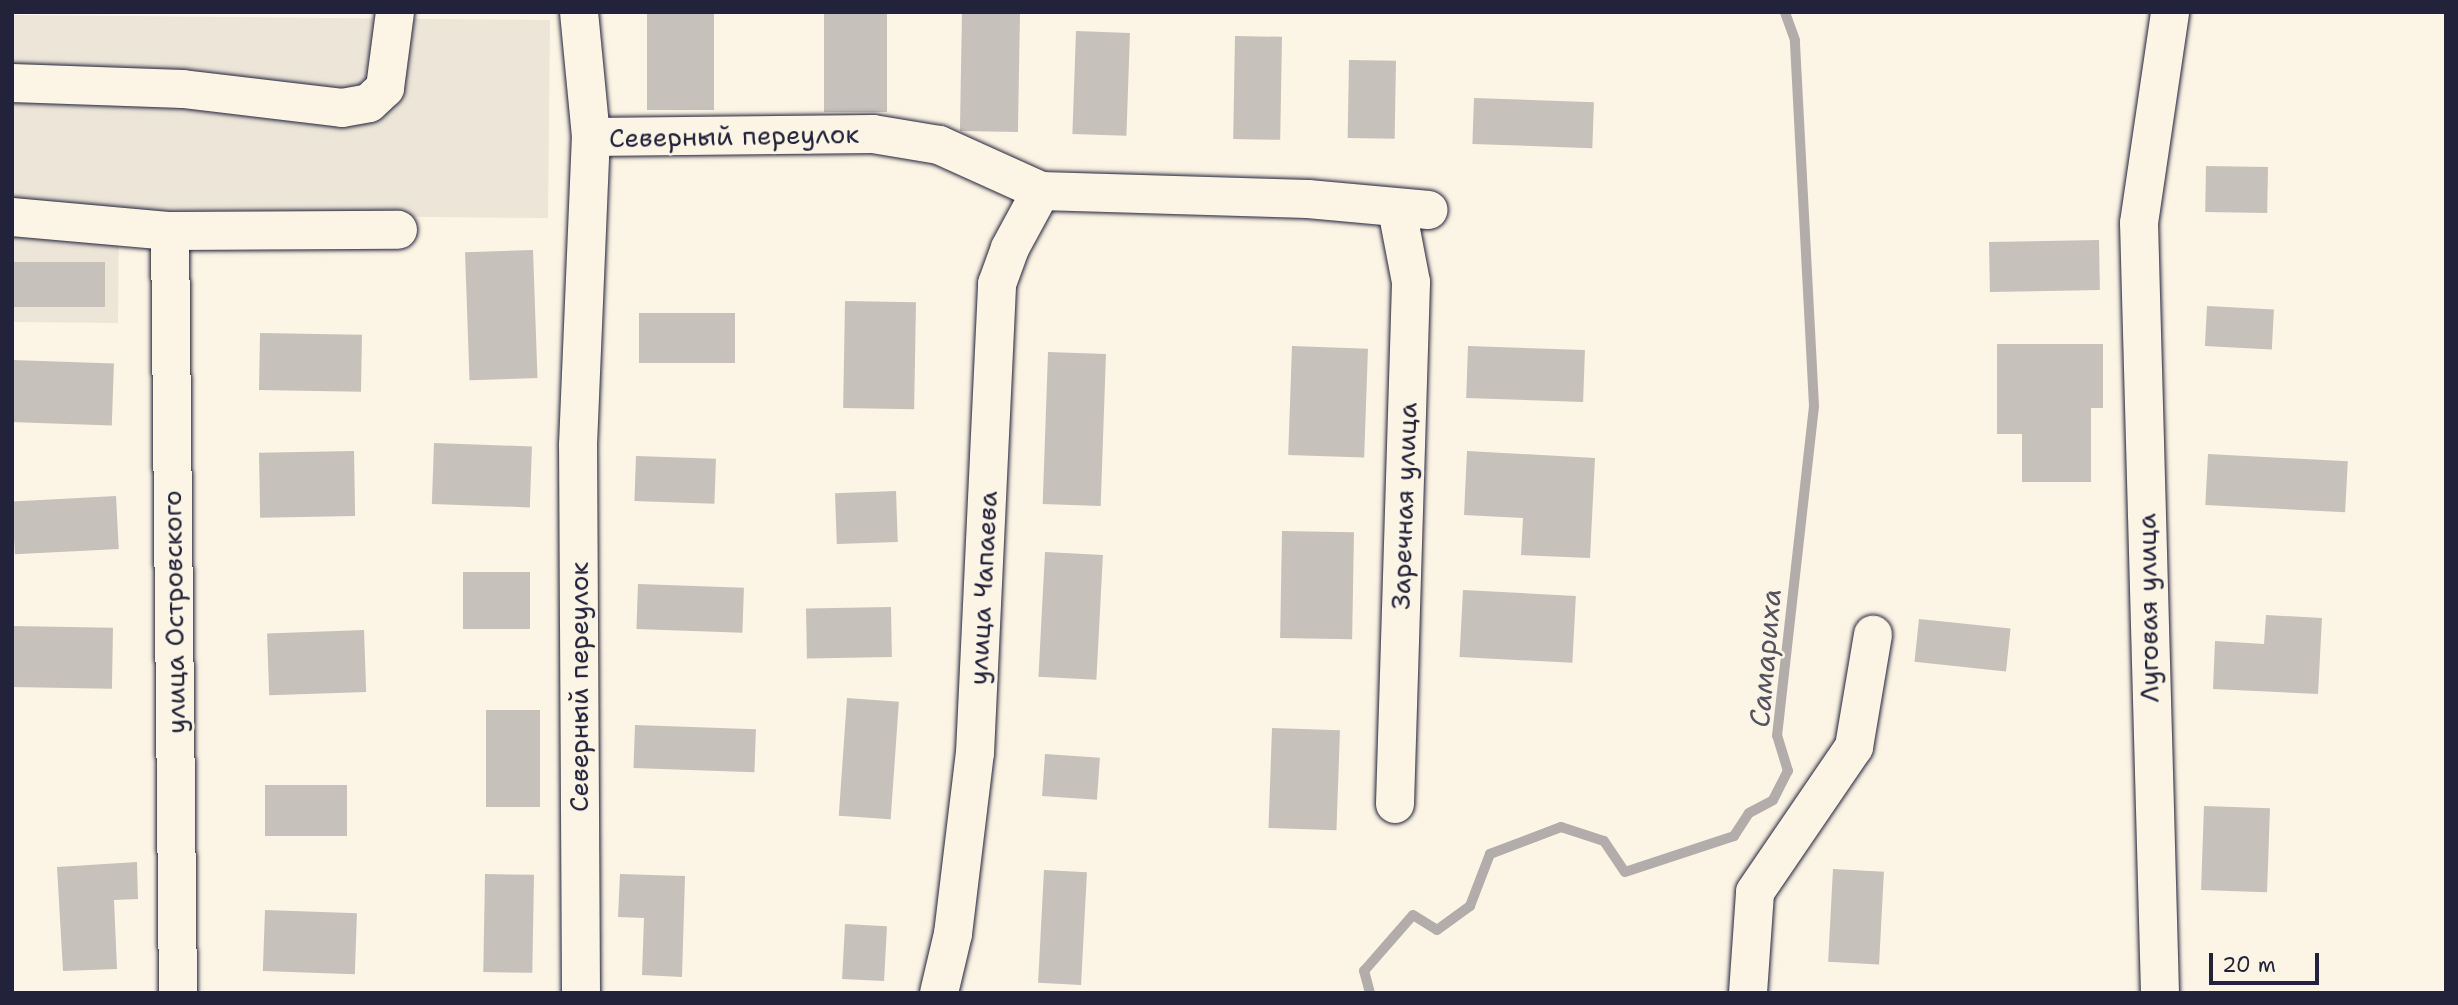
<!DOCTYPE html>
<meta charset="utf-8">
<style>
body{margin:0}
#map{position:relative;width:2458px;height:1005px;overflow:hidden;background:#fcf5e5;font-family:"Shantell Sans",sans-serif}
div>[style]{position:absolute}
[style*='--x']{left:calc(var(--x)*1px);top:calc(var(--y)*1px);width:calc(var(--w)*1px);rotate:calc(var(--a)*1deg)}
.built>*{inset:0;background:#ece5d8}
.stream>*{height:10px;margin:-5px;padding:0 5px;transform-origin:5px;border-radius:5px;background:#b2adab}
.building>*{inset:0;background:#c6c1bb;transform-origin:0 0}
.roads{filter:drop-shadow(0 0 2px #22223b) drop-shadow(0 0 2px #22223b)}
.minor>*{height:38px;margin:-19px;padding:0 19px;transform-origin:19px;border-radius:19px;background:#fcf5e5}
span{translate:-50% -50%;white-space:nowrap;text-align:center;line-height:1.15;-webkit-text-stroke:5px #fcf5e5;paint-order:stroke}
.street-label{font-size:26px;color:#22223b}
.water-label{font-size:28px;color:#545362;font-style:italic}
.frame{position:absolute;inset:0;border:14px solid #22223b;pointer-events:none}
.scale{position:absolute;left:2209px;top:953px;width:110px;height:32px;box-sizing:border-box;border:4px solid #22223b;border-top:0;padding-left:9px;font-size:21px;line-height:24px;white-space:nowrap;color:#22223b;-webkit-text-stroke:5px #fcf5e5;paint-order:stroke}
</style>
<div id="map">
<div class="built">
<i style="clip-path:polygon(12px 15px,550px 20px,548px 218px,119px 214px,118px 323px,12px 322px)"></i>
</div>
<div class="stream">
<i style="--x:1370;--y:993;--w:23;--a:-105"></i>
<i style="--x:1364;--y:971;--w:74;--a:-48.8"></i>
<i style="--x:1413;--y:915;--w:28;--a:32"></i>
<i style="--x:1437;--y:930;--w:41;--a:-36"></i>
<i style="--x:1470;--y:906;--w:56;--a:-69"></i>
<i style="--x:1490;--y:854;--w:76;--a:-20.8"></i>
<i style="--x:1561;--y:827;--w:45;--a:18"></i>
<i style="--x:1604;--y:841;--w:37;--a:56"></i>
<i style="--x:1625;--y:872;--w:115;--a:-18.3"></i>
<i style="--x:1734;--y:836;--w:27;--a:-57"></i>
<i style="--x:1749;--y:813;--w:27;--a:-28"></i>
<i style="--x:1773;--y:800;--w:33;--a:-63"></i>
<i style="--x:1788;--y:771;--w:37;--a:-107"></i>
<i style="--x:1777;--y:736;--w:332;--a:-83.6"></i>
<i style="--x:1814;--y:406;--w:366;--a:-93"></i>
<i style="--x:1795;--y:40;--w:30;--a:-110"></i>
</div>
<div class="building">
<i style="left:647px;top:12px;width:67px;height:98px"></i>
<i style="left:824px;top:12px;width:63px;height:100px"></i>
<i style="left:962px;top:12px;width:58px;height:119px;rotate:1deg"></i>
<i style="left:1076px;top:31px;width:54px;height:103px;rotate:2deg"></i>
<i style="left:1235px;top:36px;width:47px;height:103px;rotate:1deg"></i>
<i style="left:1349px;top:60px;width:47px;height:78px;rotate:1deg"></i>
<i style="left:1474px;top:98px;width:120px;height:46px;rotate:2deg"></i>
<i style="left:2206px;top:166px;width:62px;height:46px;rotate:1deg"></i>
<i style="left:2099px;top:240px;width:50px;height:110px;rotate:89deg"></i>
<i style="left:533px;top:250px;width:128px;height:68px;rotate:88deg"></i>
<i style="left:105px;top:262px;width:45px;height:93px;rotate:90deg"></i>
<i style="left:845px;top:301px;width:71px;height:107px;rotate:1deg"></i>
<i style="left:2207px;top:306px;width:67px;height:40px;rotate:3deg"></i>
<i style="left:639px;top:313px;width:96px;height:50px"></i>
<i style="left:260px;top:333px;width:102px;height:57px;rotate:1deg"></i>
<i style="clip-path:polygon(1997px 344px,2103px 344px,2103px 408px,2091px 408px,2091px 482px,2022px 482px,2022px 434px,1997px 434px)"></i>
<i style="left:1292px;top:346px;width:76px;height:109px;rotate:2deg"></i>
<i style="left:1468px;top:346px;width:117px;height:52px;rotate:2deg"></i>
<i style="left:1048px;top:352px;width:58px;height:152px;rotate:2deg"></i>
<i style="left:12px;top:360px;width:102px;height:62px;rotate:2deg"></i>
<i style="left:434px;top:443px;width:98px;height:61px;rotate:2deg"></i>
<i style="left:354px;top:451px;width:65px;height:95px;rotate:89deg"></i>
<i style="clip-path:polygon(1467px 451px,1595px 458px,1590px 558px,1521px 555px,1523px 518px,1464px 515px)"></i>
<i style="left:2208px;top:454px;width:140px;height:51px;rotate:3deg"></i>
<i style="left:636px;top:456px;width:80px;height:45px;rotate:2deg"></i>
<i style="left:896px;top:491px;width:51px;height:61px;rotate:88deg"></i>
<i style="left:116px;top:496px;width:53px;height:104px;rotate:87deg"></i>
<i style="left:1282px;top:531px;width:72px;height:107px;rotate:1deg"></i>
<i style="left:1045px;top:552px;width:58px;height:125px;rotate:3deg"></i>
<i style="left:463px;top:572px;width:67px;height:57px"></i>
<i style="left:638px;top:584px;width:106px;height:45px;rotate:2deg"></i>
<i style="left:1463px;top:590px;width:113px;height:67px;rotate:3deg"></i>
<i style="left:891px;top:607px;width:50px;height:85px;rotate:89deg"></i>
<i style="clip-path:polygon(2266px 615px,2322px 618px,2318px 694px,2213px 689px,2215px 641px,2264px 644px)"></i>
<i style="left:1919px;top:619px;width:92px;height:43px;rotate:6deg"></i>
<i style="left:12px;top:626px;width:101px;height:61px;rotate:1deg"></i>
<i style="left:364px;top:630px;width:62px;height:97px;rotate:88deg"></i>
<i style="left:847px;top:698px;width:52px;height:118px;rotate:4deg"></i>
<i style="left:486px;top:710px;width:54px;height:97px"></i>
<i style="left:635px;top:725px;width:121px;height:43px;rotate:2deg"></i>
<i style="left:1272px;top:728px;width:68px;height:100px;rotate:2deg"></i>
<i style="left:1045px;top:754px;width:55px;height:42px;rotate:4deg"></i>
<i style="left:265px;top:785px;width:82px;height:51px"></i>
<i style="left:2204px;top:806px;width:66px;height:84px;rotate:2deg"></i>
<i style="clip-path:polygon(137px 862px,138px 899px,114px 900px,117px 969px,63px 971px,57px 867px)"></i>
<i style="left:1833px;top:869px;width:51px;height:93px;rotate:3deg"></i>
<i style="left:1044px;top:870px;width:43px;height:113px;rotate:3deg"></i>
<i style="left:485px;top:874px;width:49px;height:98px;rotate:1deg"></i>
<i style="clip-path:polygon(620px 874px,685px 876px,682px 977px,642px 975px,644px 918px,618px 917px)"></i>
<i style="left:265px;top:910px;width:92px;height:61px;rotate:2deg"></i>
<i style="left:845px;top:924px;width:42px;height:55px;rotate:3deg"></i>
</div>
<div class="roads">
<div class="minor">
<i style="--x:579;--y:12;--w:126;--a:84.5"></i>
<i style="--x:12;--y:83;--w:171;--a:2"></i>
<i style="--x:183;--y:89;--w:160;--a:6.8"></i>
<i style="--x:342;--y:108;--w:27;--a:-10"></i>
<i style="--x:369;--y:103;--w:22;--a:-43"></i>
<i style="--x:385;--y:88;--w:77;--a:-82.5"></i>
<i style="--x:12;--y:217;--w:159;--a:5.1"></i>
<i style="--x:170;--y:231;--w:228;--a:-0.3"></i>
<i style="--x:170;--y:231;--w:762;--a:89.4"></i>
<i style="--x:1395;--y:804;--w:522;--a:-88.24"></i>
<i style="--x:1411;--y:282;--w:74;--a:-100.9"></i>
<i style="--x:581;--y:993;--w:548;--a:-90.31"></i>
<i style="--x:578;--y:445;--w:308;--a:-87.6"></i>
<i style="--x:591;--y:137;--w:282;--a:-0.6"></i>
<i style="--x:873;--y:134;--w:67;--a:9.5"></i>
<i style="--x:939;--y:145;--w:112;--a:24.3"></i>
<i style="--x:1041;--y:191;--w:267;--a:1.7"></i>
<i style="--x:1308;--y:199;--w:121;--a:5.2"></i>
<i style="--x:939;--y:993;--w:61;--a:-76.7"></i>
<i style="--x:953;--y:934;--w:182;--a:-83.1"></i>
<i style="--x:975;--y:753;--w:470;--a:-87.3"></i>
<i style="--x:997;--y:284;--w:38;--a:-70"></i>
<i style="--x:1010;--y:248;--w:65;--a:-61.5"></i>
<i style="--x:1748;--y:993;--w:101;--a:-86"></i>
<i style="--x:1755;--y:892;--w:176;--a:-55.7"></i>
<i style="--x:1854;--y:747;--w:114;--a:-80.4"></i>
<i style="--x:2160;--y:993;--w:770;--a:-91.56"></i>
<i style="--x:2139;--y:223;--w:213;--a:-81.6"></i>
</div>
</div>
<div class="street-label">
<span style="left:734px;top:136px;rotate:-1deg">Северный переулок</span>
<span style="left:1404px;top:506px;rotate:-88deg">Заречная улица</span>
<span style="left:983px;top:588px;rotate:-87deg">улица Чапаева</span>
<span style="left:2148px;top:608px;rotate:-91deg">Луговая улица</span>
<span style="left:174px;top:612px;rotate:-91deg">улица Островского</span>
<span style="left:579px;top:687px;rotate:-90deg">Северный переулок</span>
</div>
<div class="water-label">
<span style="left:1765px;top:658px;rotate:-85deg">Самариха</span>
</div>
<div class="frame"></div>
<div class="scale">20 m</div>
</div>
